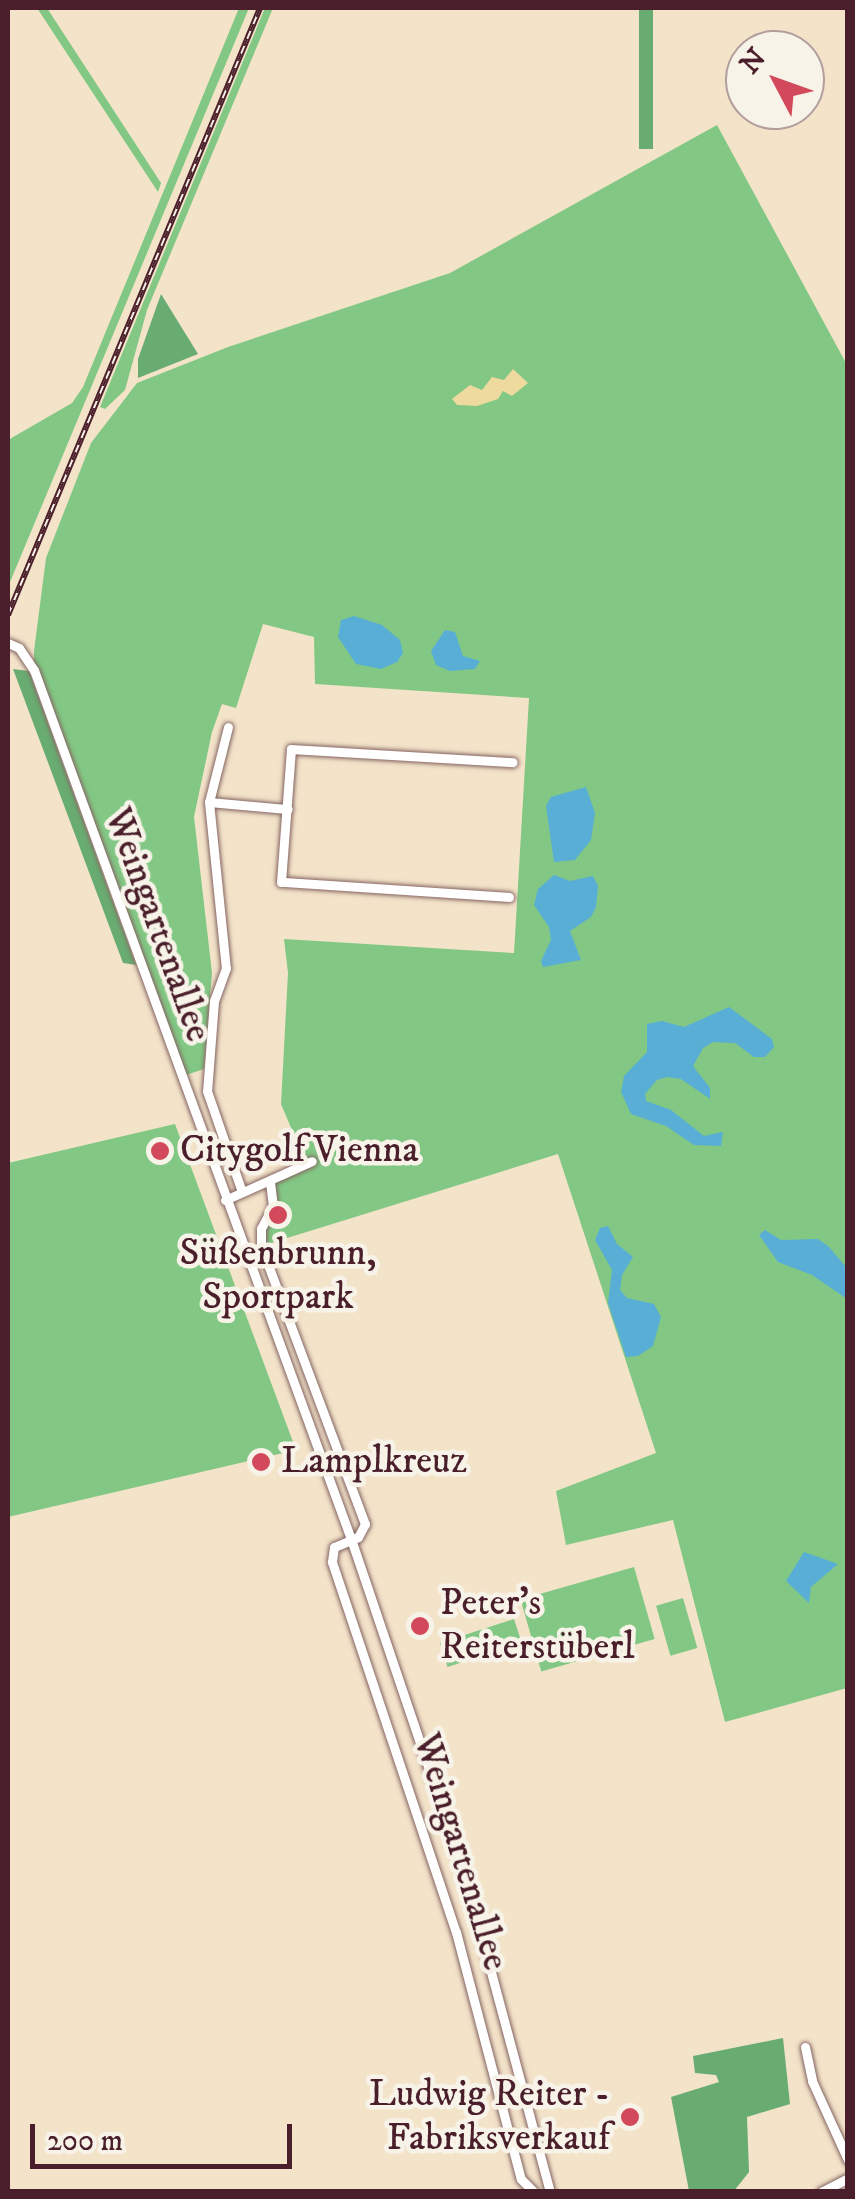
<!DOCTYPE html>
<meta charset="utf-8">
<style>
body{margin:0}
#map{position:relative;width:855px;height:2199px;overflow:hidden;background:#f3e3c9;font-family:"IM FELL DW Pica",serif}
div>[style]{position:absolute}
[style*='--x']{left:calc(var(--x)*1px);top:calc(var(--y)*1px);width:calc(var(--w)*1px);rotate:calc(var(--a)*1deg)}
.green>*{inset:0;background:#82c884;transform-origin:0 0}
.forest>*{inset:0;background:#69ac72;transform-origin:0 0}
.sand>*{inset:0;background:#eeda9e}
.water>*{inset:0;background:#59aed5}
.roads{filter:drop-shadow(0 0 2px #856462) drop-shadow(0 0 2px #856462)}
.minor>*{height:9px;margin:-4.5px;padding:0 4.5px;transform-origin:4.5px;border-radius:4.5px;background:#fff}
.rail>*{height:6px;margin-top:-3px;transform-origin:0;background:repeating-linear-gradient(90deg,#f7f3e8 0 8px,#4a1f2b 0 16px);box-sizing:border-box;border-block:2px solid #4a1f2b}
.dots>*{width:28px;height:28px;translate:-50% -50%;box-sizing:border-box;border:5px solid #f7f3e8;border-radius:50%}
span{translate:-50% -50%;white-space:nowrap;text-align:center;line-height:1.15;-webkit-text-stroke:9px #f7f3e8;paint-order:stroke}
.street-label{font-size:38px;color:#4a1f2b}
.poi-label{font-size:38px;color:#4a1f2b}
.left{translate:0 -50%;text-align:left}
.right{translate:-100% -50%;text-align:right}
.frame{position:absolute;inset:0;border:10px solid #4a1f2b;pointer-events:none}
.north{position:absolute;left:725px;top:30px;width:100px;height:100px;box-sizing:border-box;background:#f7f3e8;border:2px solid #b29e9c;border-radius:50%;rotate:311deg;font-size:28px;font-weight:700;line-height:40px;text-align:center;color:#4a1f2b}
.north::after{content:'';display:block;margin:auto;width:35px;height:45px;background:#d1495b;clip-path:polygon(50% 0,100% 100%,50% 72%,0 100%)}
.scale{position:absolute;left:30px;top:2124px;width:262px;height:45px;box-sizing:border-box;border:5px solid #4a1f2b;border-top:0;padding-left:12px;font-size:30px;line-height:35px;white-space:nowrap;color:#4a1f2b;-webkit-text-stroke:8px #f7f3e8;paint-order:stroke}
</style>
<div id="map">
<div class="green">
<i style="clip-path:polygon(37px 8px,47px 8px,161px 183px,158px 192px)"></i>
<i style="clip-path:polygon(239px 8px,249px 8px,8px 587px,8px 440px,72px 403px,83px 387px)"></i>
<i style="clip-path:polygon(265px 8px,273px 8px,147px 310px,125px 390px,105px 409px,100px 407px)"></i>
<i style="clip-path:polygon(717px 125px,847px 365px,847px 1688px,725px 1722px,673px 1520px,566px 1545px,556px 1491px,656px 1453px,558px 1154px,271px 1243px,261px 1246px,260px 1236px,272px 1212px,270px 1182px,306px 1163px,281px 1104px,288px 973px,284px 939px,514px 953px,529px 698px,315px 684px,314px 637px,263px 624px,236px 708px,222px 704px,212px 732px,194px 817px,212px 973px,204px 1069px,180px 1077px,34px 670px,34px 651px,46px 558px,91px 443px,137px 383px,228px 347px,450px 273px)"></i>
<i style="clip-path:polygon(175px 1124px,296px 1450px,8px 1517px,8px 1163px)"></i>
<i style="left:634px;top:1567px;width:75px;height:118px;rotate:74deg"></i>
<i style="left:683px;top:1598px;width:52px;height:28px;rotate:74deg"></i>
<i style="left:514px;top:1619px;width:25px;height:78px;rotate:72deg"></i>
</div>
<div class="forest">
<i style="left:639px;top:8px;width:14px;height:141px"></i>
<i style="clip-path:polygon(161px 294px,198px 354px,138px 378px,138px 359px)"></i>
<i style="clip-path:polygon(13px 669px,29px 671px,136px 965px,123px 963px)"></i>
<i style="clip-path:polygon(783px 2038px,790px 2104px,747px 2117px,749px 2172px,734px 2191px,689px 2191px,671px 2097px,719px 2082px,716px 2075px,695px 2073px,693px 2056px)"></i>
</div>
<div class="sand">
<i style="clip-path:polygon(513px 369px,528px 383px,512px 396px,503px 391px,498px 399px,477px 406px,457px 405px,452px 399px,470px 385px,482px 390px,492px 377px,504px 380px)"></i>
</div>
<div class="water">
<i style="clip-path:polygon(354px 616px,382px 625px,400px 640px,403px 653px,397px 662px,381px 669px,356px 664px,338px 637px,341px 620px)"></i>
<i style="clip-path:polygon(445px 630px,455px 632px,463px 656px,480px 661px,475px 669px,450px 671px,436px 665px,431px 651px)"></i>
<i style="clip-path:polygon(586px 787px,595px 813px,591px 840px,575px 860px,554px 862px,546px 806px,551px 797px)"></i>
<i style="clip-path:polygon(554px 875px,570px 881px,593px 876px,598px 886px,596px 907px,591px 917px,570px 931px,581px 960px,543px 967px,541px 961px,551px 940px,549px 927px,534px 905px,538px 889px)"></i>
<i style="clip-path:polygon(729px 1007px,772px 1039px,774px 1047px,765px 1057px,754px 1057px,735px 1043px,713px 1042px,703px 1048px,693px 1066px,710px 1088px,710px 1099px,681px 1079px,667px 1077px,657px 1080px,645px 1094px,646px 1101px,671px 1110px,704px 1136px,723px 1132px,721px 1146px,694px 1145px,666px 1126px,631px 1114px,621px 1092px,624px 1076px,647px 1052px,647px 1024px,662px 1021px,684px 1027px)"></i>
<i style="clip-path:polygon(608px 1226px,617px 1244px,633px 1257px,622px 1275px,620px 1290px,627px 1298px,654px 1304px,661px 1317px,653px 1346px,638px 1356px,626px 1357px,608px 1303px,612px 1270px,595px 1240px,600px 1228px)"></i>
<i style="clip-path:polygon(765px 1230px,781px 1240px,818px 1239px,828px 1246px,847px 1268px,847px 1299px,812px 1275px,778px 1262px,759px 1235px)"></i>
<i style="clip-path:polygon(804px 1552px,838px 1564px,811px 1587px,809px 1603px,786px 1581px)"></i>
</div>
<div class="roads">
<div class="minor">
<i style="--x:8;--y:643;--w:12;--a:24"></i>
<i style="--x:19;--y:648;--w:27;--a:56"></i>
<i style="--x:34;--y:670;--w:925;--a:69.96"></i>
<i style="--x:351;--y:1539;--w:355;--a:71.3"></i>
<i style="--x:465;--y:1875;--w:328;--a:75"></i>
<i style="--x:228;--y:727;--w:77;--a:104.2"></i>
<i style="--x:209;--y:802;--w:167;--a:84.2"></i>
<i style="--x:226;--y:968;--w:35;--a:110"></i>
<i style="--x:214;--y:1001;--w:90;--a:94.4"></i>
<i style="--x:207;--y:1091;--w:107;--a:70.9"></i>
<i style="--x:209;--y:802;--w:79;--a:5.1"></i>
<i style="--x:509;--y:897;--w:228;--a:-176.2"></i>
<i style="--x:281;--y:882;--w:133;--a:-85.7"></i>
<i style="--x:291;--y:749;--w:222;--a:3.4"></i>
<i style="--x:270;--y:1182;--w:24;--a:83"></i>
<i style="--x:273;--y:1206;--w:26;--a:118"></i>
<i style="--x:261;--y:1229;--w:17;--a:90"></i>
<i style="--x:261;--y:1246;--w:297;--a:69.5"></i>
<i style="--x:365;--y:1524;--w:15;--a:118"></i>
<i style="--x:358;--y:1537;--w:26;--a:157"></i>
<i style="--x:334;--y:1547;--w:15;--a:98"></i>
<i style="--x:332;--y:1562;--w:390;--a:71.5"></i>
<i style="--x:456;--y:1932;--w:255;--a:75.3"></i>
<i style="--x:521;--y:2179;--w:18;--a:45"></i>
<i style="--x:225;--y:1200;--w:95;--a:-24.1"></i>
<i style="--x:805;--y:2047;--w:35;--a:78"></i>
<i style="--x:812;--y:2081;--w:87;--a:65.5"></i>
<i style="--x:821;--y:2192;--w:30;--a:-27"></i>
</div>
</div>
<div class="rail">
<i style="--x:8;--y:615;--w:657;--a:-67.45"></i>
</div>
<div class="dots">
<i style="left:160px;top:1151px;background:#d1495b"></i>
<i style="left:278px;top:1215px;background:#d1495b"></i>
<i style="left:261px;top:1462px;background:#d1495b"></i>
<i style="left:420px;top:1626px;background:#d1495b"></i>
<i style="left:630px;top:2117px;background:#d1495b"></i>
</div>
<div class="street-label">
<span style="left:157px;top:925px;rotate:70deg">Weingartenallee</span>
<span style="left:460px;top:1852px;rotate:73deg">Weingartenallee</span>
</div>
<div class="poi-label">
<span class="left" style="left:180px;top:1151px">Citygolf Vienna</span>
<span style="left:278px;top:1276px">Süßenbrunn,<br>Sportpark</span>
<span class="left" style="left:281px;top:1462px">Lamplkreuz</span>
<span class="left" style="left:440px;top:1626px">Peter's<br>Reiterstüberl</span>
<span class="right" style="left:610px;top:2117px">Ludwig Reiter -<br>Fabriksverkauf</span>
</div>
<div class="frame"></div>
<div class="north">N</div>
<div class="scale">200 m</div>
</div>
